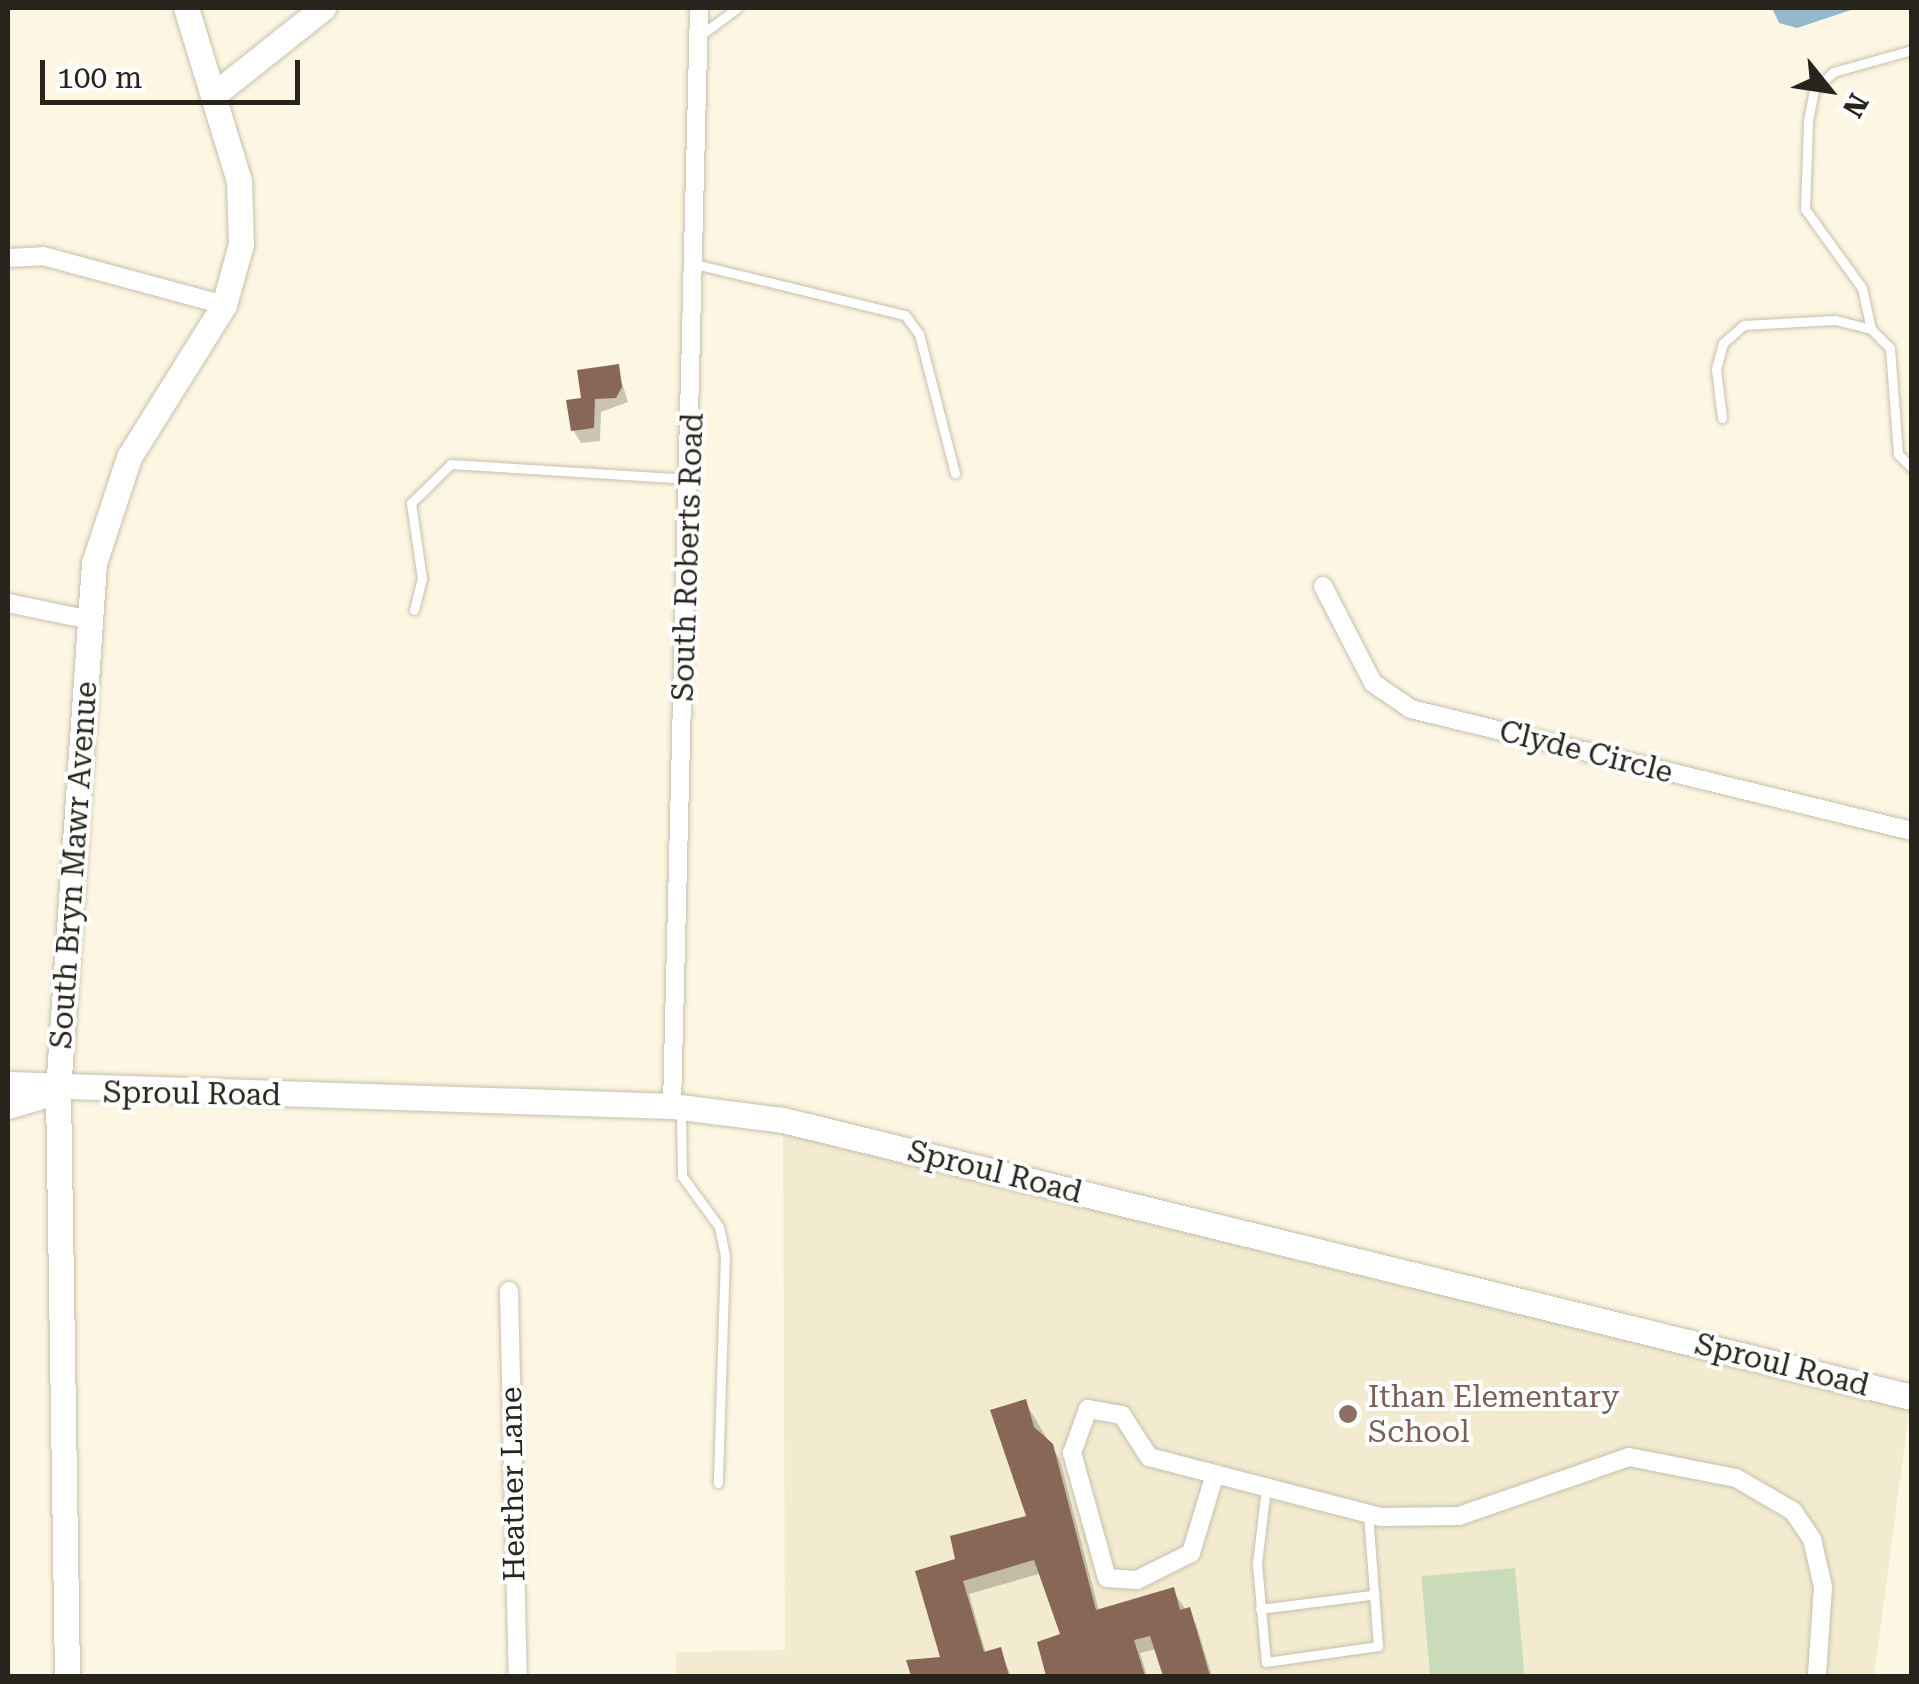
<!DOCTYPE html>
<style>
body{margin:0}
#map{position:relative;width:1919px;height:1684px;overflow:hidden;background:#fcf6e2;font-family:"Roboto Serif",serif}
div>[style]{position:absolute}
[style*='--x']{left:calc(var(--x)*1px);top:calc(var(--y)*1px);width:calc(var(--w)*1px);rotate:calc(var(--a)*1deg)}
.built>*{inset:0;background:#f3ebd0}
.green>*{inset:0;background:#cadbba;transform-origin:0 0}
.water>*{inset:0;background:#93b9cc}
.shadow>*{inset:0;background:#0003}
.building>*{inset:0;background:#886756}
.roads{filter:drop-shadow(0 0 2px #c6c0ad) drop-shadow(0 0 2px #c6c0ad)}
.lane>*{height:9px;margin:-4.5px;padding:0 4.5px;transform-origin:4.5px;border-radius:4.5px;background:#fff}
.street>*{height:18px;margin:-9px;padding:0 9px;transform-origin:9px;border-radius:9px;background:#fff}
.secondary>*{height:25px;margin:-12.5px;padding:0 12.5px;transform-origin:12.5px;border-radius:12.5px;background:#fff}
.dots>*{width:28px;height:28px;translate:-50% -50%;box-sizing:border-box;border:5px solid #fff;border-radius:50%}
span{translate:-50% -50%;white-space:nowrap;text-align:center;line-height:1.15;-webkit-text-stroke:8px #fff;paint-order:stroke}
.street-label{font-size:30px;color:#26241c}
.education-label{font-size:30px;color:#785e54}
.left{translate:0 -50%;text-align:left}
.frame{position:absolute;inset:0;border:10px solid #26241c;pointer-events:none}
.north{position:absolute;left:1779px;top:40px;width:100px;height:100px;-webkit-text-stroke:8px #fff;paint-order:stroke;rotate:120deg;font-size:28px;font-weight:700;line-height:40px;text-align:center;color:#26241c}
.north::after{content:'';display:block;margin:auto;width:35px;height:45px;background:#26241c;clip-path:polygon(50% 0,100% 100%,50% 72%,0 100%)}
.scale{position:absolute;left:40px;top:60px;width:260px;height:45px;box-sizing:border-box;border:5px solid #26241c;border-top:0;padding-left:12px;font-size:30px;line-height:35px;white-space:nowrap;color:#26241c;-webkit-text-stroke:8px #fff;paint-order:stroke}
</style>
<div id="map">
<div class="built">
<i style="clip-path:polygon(783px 1120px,1911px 1397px,1874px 1676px,676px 1676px,676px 1652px,785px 1650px)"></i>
</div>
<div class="green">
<i style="left:1515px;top:1568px;width:108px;height:94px;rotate:85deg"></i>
</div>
<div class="water">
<i style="clip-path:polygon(1772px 8px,1857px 8px,1797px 28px,1779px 23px)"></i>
</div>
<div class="shadow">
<i style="clip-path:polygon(617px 367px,628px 402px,601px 412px,600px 441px,581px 443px,573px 430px,584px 400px)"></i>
<i style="clip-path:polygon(1025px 1402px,1060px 1460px,1099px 1611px,1172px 1590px,1196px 1624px,1212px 1676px,1165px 1676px,1157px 1649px,1140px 1653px,1147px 1676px,1049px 1676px,1040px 1643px,1064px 1635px,1042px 1573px,969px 1594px,986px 1654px,1000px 1650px,1011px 1676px,914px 1676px,910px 1662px,943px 1659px,958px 1560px,1029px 1518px)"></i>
</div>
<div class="building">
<i style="clip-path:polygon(619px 364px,622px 387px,616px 398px,595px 399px,594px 428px,571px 431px,566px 400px,581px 398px,577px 370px)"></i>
<i style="clip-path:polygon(1026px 1399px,1034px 1427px,1053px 1444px,1096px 1610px,1174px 1587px,1180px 1610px,1190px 1607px,1210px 1676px,1163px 1676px,1150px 1636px,1134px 1640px,1145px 1676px,1046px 1676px,1037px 1642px,1060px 1634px,1034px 1560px,963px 1581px,984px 1652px,1001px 1647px,1009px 1676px,911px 1676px,906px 1660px,940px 1657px,915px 1571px,955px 1559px,950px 1536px,1026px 1516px,990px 1410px)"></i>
</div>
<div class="roads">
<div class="lane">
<i style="--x:701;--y:35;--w:45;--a:-36.9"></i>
<i style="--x:695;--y:264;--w:216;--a:13.7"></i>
<i style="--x:905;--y:315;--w:24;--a:54"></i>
<i style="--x:919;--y:334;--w:144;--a:75.5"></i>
<i style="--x:1871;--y:329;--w:42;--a:-102.4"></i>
<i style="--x:1862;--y:288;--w:97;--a:-125.8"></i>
<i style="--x:1805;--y:209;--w:88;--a:-88"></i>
<i style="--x:1808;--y:121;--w:32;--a:-79"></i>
<i style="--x:1814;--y:90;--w:26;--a:-43"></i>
<i style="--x:1833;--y:72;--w:82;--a:-15.6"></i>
<i style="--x:1722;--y:418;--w:49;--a:-97"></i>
<i style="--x:1716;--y:369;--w:27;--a:-75"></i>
<i style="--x:1723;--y:343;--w:28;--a:-41"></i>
<i style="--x:1744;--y:325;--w:91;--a:-3.1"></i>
<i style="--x:1835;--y:320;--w:37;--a:14"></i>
<i style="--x:1871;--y:329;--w:27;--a:45"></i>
<i style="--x:1890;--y:348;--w:106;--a:85.7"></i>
<i style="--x:1898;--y:454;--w:20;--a:45"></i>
<i style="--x:414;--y:610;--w:32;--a:-76"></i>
<i style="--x:422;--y:579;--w:77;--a:-98.2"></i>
<i style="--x:411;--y:503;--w:56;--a:-44.3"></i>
<i style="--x:451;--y:464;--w:238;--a:3.6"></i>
<i style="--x:681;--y:1110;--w:66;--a:89.1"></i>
<i style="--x:682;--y:1176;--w:63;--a:54"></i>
<i style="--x:719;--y:1227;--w:29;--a:78"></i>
<i style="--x:725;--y:1255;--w:228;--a:91.8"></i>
<i style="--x:1266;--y:1488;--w:77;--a:96.8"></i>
<i style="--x:1257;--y:1564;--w:98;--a:84.8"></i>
<i style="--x:1266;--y:1662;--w:113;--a:-8.1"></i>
<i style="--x:1378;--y:1646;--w:133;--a:-94.3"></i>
<i style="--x:1260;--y:1609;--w:112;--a:-7.2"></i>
</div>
<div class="street">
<i style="--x:8;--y:258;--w:35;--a:-3"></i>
<i style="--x:43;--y:256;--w:188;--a:15.1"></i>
<i style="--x:1323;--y:586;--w:109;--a:62.7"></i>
<i style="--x:1373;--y:683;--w:46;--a:34.4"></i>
<i style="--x:1411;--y:709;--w:516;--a:13.69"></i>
<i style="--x:8;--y:603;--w:84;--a:11.7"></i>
<i style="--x:672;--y:1106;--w:1098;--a:-88.59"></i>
<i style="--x:509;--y:1291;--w:385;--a:88.7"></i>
<i style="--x:1215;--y:1474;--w:83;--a:106.9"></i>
<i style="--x:1191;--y:1553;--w:60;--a:153.4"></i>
<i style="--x:1137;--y:1580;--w:30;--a:-176"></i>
<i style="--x:1107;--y:1578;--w:130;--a:-105.6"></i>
<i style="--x:1072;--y:1453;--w:47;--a:-70"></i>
<i style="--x:1088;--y:1409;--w:35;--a:10"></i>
<i style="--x:1122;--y:1415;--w:50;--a:57.3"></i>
<i style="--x:1149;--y:1457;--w:240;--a:14.5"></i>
<i style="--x:1381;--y:1517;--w:78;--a:-0.7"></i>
<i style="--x:1459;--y:1516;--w:180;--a:-19.1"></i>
<i style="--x:1629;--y:1457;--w:109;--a:11.1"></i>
<i style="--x:1736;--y:1478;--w:66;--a:30.1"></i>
<i style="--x:1793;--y:1511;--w:34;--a:56"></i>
<i style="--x:1812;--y:1539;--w:49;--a:77.1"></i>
<i style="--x:1823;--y:1587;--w:89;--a:93.9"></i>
</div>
<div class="secondary">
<i style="--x:216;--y:93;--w:137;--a:-38.5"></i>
<i style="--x:8;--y:1084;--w:664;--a:1.9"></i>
<i style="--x:672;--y:1106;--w:112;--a:7.2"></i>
<i style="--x:783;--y:1120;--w:1162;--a:13.79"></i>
<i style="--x:8;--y:1106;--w:49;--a:-16.6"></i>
<i style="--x:67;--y:1676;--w:585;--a:-90.88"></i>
<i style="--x:58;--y:1091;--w:529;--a:-86.1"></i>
<i style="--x:94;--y:563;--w:112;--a:-71.7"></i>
<i style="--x:129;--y:457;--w:179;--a:-58"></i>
<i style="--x:224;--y:305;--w:63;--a:-74.4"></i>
<i style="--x:241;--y:244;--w:63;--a:-91.8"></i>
<i style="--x:239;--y:181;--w:181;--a:-107"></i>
</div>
</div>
<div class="dots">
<i style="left:1348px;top:1414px;background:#8d6e63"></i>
</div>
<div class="street-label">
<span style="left:688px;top:557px;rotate:-88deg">South Roberts Road</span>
<span style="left:1586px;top:752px;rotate:14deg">Clyde Circle</span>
<span style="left:74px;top:865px;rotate:-86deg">South Bryn Mawr Avenue</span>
<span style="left:192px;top:1094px;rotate:1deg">Sproul Road</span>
<span style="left:995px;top:1172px;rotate:14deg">Sproul Road</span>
<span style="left:1782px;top:1365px;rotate:14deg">Sproul Road</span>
<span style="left:513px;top:1484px;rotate:-91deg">Heather Lane</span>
</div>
<div class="education-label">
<span class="left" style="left:1368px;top:1414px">Ithan Elementary<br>School</span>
</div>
<div class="frame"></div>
<div class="north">N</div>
<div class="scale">100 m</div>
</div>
